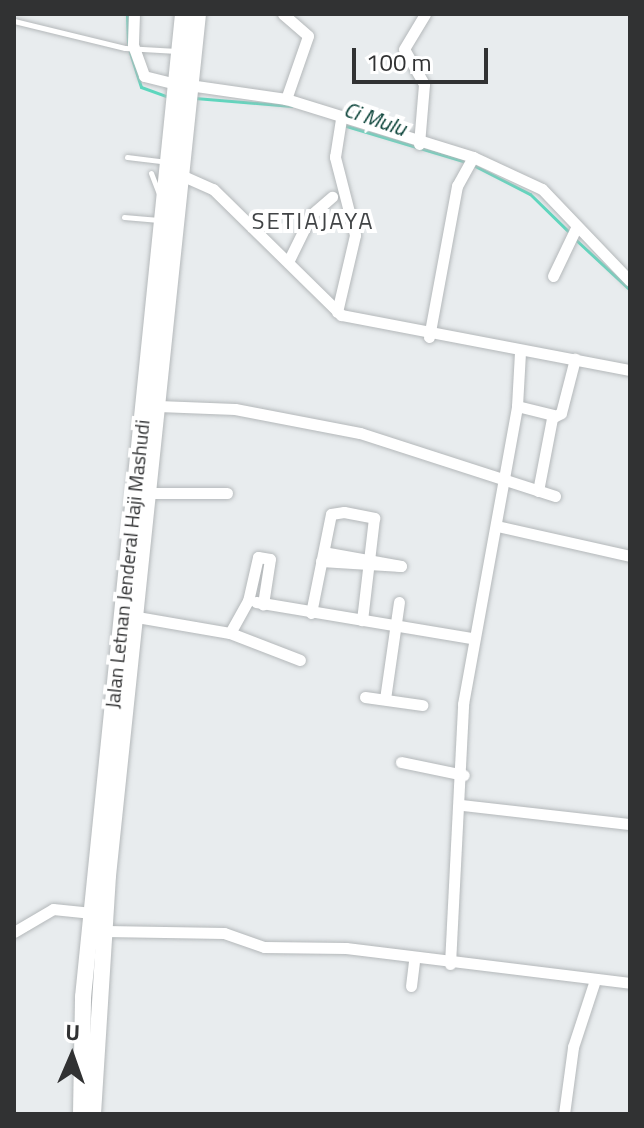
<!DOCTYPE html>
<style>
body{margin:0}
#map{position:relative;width:644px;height:1128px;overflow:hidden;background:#e8ecee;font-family:"Titillium Web",sans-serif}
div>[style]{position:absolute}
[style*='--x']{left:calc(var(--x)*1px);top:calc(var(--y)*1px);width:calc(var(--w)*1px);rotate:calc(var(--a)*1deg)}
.stream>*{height:3px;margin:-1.5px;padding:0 1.5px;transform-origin:1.5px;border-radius:1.5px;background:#5dd7be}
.roads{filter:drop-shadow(0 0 2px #b4b8ba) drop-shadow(0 0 2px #b4b8ba)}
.lane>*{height:5px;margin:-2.5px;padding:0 2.5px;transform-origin:2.5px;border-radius:2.5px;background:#fff}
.street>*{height:11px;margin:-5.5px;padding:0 5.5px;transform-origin:5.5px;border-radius:5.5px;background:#fff}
.primary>*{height:16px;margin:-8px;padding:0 8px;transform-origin:8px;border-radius:8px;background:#fff}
span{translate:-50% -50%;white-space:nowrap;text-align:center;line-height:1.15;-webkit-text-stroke:8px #fff;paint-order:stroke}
.street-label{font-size:20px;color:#313233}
.water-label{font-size:22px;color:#074036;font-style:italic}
.quarter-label{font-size:24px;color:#414446;letter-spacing:2px}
.frame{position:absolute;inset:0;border:16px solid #313233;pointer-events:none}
.north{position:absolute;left:32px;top:1016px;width:80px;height:80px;-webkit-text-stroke:6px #fff;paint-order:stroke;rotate:2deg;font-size:22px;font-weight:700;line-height:32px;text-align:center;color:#313233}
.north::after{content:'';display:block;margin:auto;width:28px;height:36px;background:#313233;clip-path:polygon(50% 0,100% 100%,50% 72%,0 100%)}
.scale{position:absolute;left:352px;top:48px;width:136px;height:36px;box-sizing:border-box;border:4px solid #313233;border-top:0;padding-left:10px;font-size:24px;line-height:28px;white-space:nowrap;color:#313233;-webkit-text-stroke:6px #fff;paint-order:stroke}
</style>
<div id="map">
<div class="stream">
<i style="--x:127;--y:14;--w:32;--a:88"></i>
<i style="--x:128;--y:46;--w:43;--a:72.4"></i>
<i style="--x:141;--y:87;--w:29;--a:20"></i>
<i style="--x:195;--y:98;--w:97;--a:4.7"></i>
<i style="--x:343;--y:125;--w:128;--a:16.7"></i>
<i style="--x:473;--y:165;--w:64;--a:27"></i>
<i style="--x:530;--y:194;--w:56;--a:44.3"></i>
<i style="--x:575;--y:239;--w:75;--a:42.8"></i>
</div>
<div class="roads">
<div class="lane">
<i style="--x:14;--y:21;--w:114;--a:13.7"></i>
<i style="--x:125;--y:48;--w:52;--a:3.3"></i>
<i style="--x:127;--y:157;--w:38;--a:7"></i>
<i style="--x:151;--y:173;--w:28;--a:69"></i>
<i style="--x:124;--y:217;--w:35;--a:5"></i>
</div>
<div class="street">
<i style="--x:134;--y:14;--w:31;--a:92"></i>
<i style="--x:133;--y:45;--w:33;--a:70"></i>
<i style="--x:144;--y:76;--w:32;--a:14"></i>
<i style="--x:283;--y:14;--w:33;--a:41"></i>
<i style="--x:308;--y:36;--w:67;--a:109.2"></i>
<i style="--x:189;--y:85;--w:98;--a:8.2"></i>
<i style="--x:286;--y:99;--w:196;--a:17.2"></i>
<i style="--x:473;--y:157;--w:76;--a:24.9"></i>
<i style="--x:542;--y:189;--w:127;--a:46.3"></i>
<i style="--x:419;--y:144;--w:60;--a:-85.2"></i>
<i style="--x:424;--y:84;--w:40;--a:-119.7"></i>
<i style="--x:404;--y:49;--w:41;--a:-59"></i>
<i style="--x:181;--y:175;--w:35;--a:24"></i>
<i style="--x:213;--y:189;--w:180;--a:44.5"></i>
<i style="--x:341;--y:315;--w:294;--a:10.8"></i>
<i style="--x:288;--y:262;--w:52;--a:-63.9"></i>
<i style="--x:311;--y:215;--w:28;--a:-41"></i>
<i style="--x:553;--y:276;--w:55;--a:-64.4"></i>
<i style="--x:337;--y:312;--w:79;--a:-76.8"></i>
<i style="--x:355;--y:235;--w:81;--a:-104.4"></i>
<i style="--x:335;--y:157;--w:39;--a:-81"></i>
<i style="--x:429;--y:337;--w:154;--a:-79.5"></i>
<i style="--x:457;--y:186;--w:33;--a:-61"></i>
<i style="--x:158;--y:406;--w:77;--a:2.2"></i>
<i style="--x:235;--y:409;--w:127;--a:10.9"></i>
<i style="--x:360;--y:433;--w:205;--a:17.9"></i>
<i style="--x:517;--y:406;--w:37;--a:14"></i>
<i style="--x:538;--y:491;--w:74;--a:-79.1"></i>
<i style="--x:552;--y:418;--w:10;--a:-29"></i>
<i style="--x:561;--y:413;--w:56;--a:-75.5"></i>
<i style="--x:149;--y:493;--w:78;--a:0"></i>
<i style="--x:497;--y:526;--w:136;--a:12.7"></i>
<i style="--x:321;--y:561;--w:80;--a:3.6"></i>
<i style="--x:401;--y:566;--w:78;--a:-169.7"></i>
<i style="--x:256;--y:602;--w:218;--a:9.5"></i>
<i style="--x:311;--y:613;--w:101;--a:-78.6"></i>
<i style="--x:331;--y:514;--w:13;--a:-9"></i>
<i style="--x:344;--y:512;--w:31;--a:11"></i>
<i style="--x:374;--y:518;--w:103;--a:96.7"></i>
<i style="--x:137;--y:617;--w:94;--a:9.8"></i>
<i style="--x:230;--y:633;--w:37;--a:-61"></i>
<i style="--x:248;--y:601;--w:45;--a:-77.2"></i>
<i style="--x:258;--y:557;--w:12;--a:9"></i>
<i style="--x:270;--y:559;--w:46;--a:98.8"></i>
<i style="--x:230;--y:633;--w:75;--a:21.1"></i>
<i style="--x:365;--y:697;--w:58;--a:8"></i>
<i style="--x:385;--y:699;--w:98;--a:-81.8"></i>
<i style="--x:401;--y:762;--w:64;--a:11.7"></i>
<i style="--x:462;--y:805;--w:169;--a:6.5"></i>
<i style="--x:105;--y:931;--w:119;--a:1"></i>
<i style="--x:224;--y:933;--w:42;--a:19.3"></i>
<i style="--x:264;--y:947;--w:82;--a:0.7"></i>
<i style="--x:346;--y:948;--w:286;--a:7"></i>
<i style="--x:14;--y:932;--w:45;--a:-30.5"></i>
<i style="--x:53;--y:909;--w:39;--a:6"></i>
<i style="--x:450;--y:964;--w:260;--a:-87.1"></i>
<i style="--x:463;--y:704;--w:303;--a:-79.7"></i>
<i style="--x:517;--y:406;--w:53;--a:-86.8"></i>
<i style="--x:411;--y:986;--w:26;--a:-83"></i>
<i style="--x:564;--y:1114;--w:68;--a:-82.3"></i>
<i style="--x:573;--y:1047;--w:71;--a:-71.8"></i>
</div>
<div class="primary">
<i style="--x:81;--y:1114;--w:117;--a:-89"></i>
<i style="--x:83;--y:997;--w:988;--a:-84.19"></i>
<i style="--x:93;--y:1114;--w:238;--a:-86.4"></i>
<i style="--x:108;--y:876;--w:867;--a:-84.04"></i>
</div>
</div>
<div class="street-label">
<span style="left:127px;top:564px;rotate:-84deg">Jalan Letnan Jenderal Haji Mashudi</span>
</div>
<div class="water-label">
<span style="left:375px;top:119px;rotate:19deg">Ci Mulu</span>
</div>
<div class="quarter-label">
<span style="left:313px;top:221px">SETIAJAYA</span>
</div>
<div class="frame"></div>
<div class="north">U</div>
<div class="scale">100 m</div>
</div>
